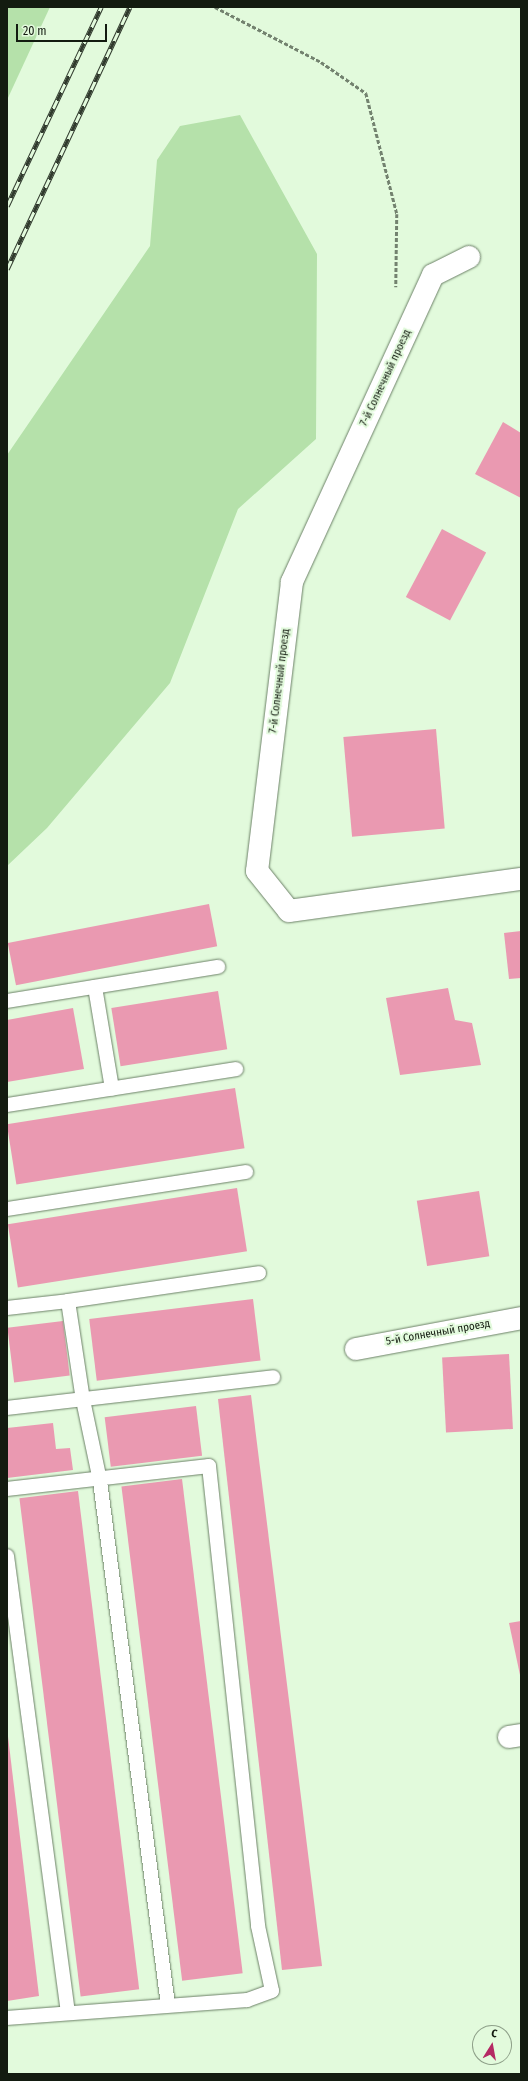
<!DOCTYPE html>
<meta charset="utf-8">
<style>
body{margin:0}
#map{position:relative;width:528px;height:2081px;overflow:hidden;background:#e2fadc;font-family:"Fira Sans Condensed",sans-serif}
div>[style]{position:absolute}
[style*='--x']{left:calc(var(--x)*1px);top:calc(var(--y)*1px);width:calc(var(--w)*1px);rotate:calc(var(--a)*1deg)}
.green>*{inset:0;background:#b5e1aa}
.building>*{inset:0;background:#ea99b1;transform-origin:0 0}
.path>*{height:2.5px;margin-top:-1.25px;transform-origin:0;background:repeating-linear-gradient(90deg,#73826f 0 4px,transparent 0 6px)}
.roads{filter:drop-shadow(0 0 1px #6c8167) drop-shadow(0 0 1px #6c8167)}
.lane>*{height:14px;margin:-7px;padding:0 7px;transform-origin:7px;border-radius:7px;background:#fff}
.street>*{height:22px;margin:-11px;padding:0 11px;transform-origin:11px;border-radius:11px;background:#fff}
.rail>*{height:4.5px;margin-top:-2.25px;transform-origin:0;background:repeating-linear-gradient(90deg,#e2fadc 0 9px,#303a2d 0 18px);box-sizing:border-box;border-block:1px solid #303a2d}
span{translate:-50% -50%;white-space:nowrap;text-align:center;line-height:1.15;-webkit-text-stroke:4px #e2fadc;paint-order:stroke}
.street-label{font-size:11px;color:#131b10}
.frame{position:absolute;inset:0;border:8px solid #131b10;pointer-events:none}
.north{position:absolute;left:472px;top:2025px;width:40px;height:40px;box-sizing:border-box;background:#e2fadc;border:1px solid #8fa18a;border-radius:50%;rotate:11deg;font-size:11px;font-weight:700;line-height:16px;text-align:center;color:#131b10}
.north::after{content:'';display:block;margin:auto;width:14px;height:18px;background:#b52964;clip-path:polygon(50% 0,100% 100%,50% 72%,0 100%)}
.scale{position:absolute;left:16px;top:24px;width:91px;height:18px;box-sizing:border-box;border:2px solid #131b10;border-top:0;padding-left:5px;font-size:12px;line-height:14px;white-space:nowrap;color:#131b10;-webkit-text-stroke:3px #e2fadc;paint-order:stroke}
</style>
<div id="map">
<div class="green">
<i style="clip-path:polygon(7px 7px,50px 7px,7px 100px)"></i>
<i style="clip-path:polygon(240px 115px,317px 254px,316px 439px,238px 509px,170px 683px,47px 828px,7px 866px,7px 455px,150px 246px,157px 160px,180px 126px)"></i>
</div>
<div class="building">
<i style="clip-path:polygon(503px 422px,521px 433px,521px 498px,475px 474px)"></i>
<i style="left:442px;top:529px;width:50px;height:77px;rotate:28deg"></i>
<i style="left:436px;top:729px;width:100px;height:93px;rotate:85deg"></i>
<i style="left:209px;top:904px;width:43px;height:205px;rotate:79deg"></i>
<i style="clip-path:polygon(521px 931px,521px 978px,509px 979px,504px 933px)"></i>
<i style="clip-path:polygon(448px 988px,455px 1020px,472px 1023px,481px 1065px,400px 1075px,386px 998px)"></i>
<i style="left:218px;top:991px;width:59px;height:108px;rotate:81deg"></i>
<i style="clip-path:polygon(73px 1008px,84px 1069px,7px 1082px,7px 1020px)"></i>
<i style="left:235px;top:1088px;width:61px;height:231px;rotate:81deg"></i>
<i style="left:237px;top:1188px;width:64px;height:232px;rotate:81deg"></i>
<i style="left:479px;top:1191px;width:66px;height:63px;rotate:81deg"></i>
<i style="left:253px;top:1299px;width:62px;height:165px;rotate:83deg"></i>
<i style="left:63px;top:1321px;width:55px;height:56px;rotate:83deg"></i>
<i style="left:509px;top:1354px;width:75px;height:67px;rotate:87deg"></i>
<i style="clip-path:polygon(251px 1395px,322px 1966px,282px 1970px,218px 1399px)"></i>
<i style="left:196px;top:1406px;width:50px;height:92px;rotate:83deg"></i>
<i style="clip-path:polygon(53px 1423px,56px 1449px,70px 1448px,73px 1470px,7px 1478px,7px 1428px)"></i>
<i style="left:182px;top:1479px;width:498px;height:61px;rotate:83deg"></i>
<i style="left:78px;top:1491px;width:502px;height:59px;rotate:83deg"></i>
<i style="clip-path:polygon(521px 1621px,521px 1675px,520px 1675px,509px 1623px)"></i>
<i style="clip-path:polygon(7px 1728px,39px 1996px,7px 2001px)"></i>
</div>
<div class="path">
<i style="--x:215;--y:7;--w:119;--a:27.4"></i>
<i style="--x:321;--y:62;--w:55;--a:34.6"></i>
<i style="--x:366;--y:93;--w:125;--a:75.6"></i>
<i style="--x:397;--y:214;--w:73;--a:90.8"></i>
</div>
<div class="roads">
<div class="lane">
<i style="--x:95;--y:987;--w:103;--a:80.5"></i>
<i style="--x:7;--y:1001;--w:214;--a:-9.2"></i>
<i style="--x:7;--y:1105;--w:232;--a:-8.9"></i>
<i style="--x:7;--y:1209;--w:242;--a:-8.8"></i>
<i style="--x:68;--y:1301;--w:193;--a:-8.3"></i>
<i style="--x:7;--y:1308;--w:61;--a:-6.5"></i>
<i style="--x:68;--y:1301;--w:100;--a:81.4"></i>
<i style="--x:83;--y:1400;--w:83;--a:78.1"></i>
<i style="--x:100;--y:1481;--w:528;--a:82.61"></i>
<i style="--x:7;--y:1408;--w:268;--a:-6.6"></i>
<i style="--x:7;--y:1489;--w:203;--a:-6.5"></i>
<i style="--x:209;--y:1466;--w:463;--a:83.9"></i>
<i style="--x:258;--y:1926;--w:66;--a:77.8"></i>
<i style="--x:272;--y:1991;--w:27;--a:160"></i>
<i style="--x:247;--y:2000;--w:241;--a:175.7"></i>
<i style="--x:7;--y:1556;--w:460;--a:82.4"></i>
</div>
<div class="street">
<i style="--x:469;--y:257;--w:40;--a:153.4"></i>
<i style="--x:433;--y:275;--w:338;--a:114.7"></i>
<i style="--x:292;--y:582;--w:291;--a:96.9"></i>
<i style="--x:257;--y:871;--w:51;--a:51.3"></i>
<i style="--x:289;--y:911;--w:234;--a:-7.9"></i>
<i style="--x:356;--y:1349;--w:168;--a:-10.6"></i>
<i style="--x:509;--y:1737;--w:12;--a:-9"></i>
</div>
</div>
<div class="rail">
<i style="--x:7;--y:206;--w:220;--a:-64.7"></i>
<i style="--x:7;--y:269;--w:289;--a:-64.9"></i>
</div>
<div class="street-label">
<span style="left:386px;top:378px;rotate:-65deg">7-й Солнечный проезд</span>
<span style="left:280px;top:681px;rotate:-83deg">7-й Солнечный проезд</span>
<span style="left:438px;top:1333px;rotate:-10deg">5-й Солнечный проезд</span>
</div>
<div class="frame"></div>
<div class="north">С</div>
<div class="scale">20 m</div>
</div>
